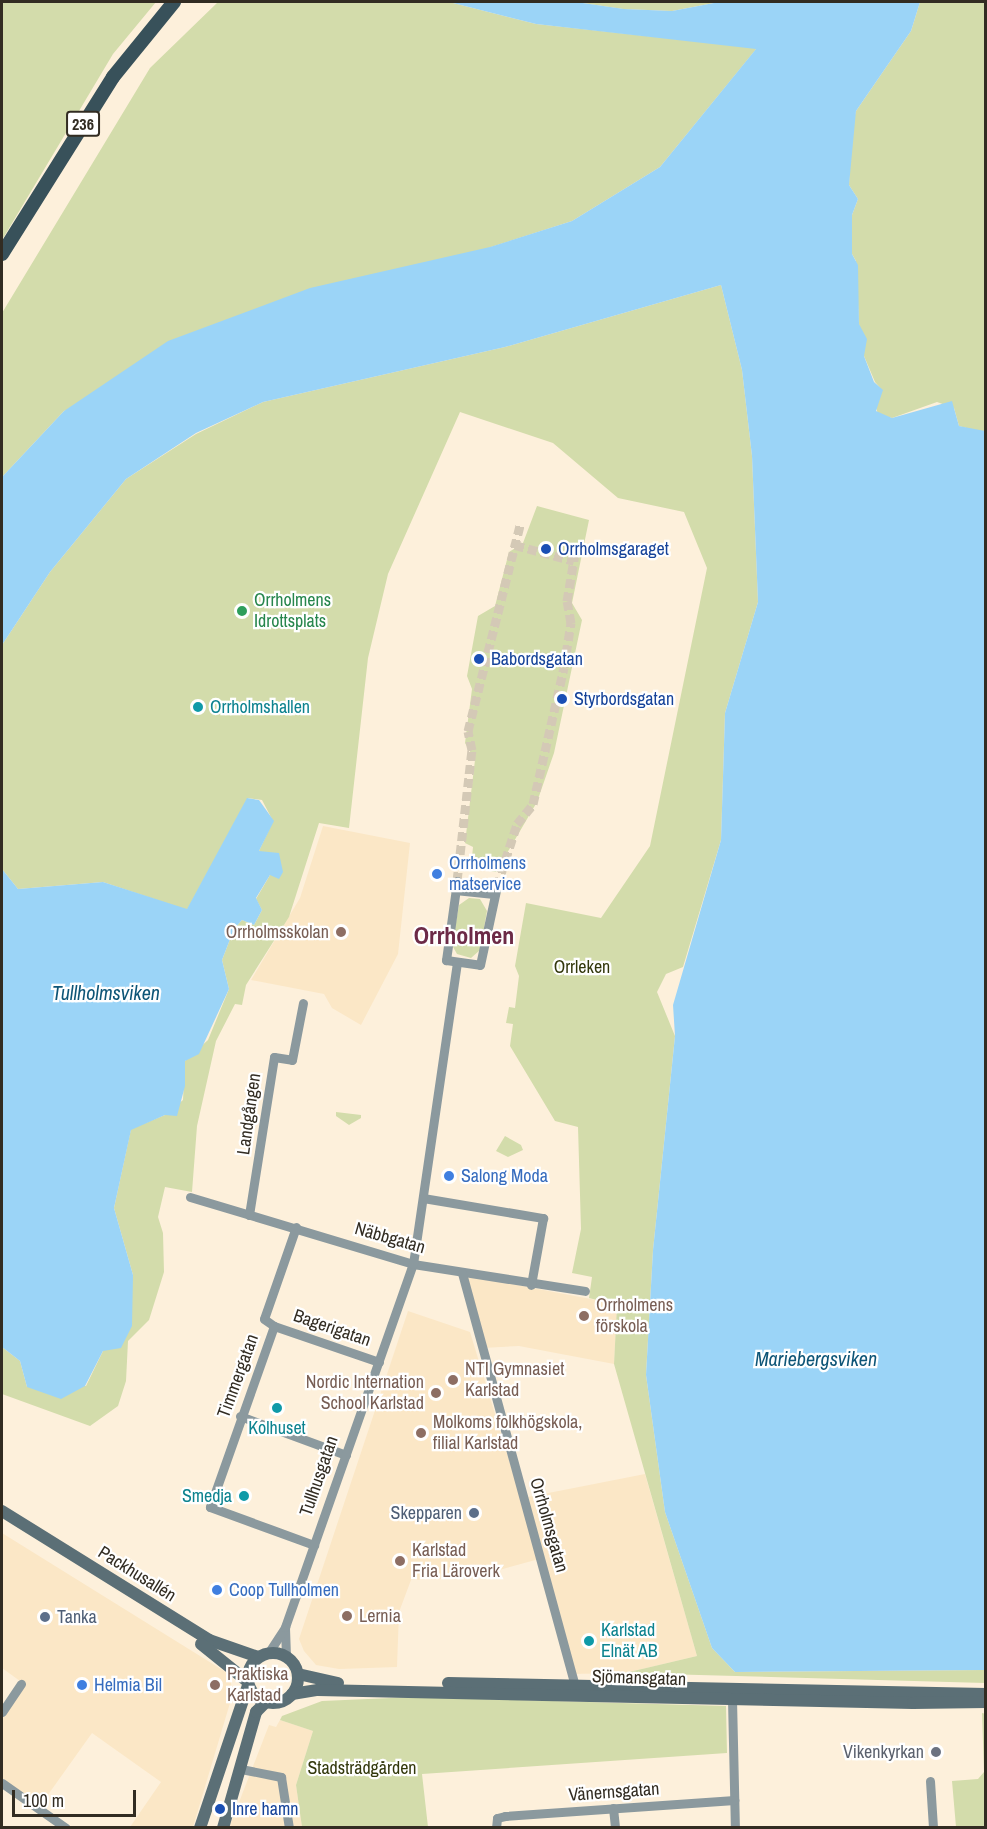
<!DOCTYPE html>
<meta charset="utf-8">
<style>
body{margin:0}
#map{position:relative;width:987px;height:1829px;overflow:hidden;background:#fdf0db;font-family:"Archivo Narrow",sans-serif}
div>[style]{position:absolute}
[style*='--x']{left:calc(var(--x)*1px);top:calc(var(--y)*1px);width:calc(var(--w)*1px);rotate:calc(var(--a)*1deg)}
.built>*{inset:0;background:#fbe7c6}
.green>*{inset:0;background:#d3dcab}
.water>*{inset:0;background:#9bd4f7}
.street-tunnel>*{height:9px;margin-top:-4.5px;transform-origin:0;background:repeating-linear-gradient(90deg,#d4c9b6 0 9px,transparent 0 13.5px)}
.street>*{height:9px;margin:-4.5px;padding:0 4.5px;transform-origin:4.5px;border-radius:4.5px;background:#8b999e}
.secondary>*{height:12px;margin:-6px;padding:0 6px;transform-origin:6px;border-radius:6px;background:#5b6f76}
.secondary>.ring{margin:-6px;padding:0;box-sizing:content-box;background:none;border:12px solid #5b6f76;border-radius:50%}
.primary>*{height:14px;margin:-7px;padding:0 7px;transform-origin:7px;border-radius:7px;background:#38515a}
.dots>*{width:16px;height:16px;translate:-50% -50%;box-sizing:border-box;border:3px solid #fff;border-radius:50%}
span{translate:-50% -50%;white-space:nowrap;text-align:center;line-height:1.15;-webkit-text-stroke:4.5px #fff;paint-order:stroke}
.shield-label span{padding:2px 4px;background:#fff;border:2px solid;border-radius:4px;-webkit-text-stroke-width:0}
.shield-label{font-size:16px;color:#322c22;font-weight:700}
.transit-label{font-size:18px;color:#164399}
.left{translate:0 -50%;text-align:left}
.leisure-label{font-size:18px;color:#27864d}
.culture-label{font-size:18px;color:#0d838f}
.right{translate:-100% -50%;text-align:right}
.shop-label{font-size:18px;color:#366cbe}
.education-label{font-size:18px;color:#785e54}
.park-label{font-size:18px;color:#33380c}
.street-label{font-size:18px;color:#322c22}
.service-label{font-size:18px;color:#4e5e75}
.worship-label{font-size:18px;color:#5b616d}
.water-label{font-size:20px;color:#0e5577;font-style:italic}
.district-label{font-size:24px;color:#6c2a47;font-weight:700}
.frame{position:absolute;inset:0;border:3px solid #322c22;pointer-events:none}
.scale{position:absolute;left:12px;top:1790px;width:124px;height:27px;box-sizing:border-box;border:3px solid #322c22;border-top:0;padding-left:8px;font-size:18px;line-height:21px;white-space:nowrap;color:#322c22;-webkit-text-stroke:4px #fff;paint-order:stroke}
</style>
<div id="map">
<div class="built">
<i style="clip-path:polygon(323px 826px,410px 843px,398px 954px,361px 1025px,332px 1008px,324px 994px,251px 980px,300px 898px)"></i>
<i style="clip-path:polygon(464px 1275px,617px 1304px,614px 1364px,519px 1346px,483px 1348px)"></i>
<i style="clip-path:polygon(408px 1311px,470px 1332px,537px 1552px,528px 1497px,645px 1474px,697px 1656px,625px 1673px,570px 1674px,539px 1559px,474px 1577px,411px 1580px,399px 1612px,397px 1667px,339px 1669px,316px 1665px,304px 1651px,299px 1639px)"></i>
<i style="clip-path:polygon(2px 1533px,229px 1674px,233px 1693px,193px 1827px,130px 1827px,161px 1782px,92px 1733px,40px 1806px,2px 1782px,2px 1709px,20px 1681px,2px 1668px)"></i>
<i style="clip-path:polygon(280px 1720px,313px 1731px,296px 1785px,302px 1827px,229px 1828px,269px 1725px,276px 1727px)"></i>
</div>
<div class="green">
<i style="clip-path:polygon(2px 2px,156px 2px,113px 54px,2px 240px)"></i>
<i style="clip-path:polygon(218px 2px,449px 2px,536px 24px,757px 48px,660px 167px,572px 221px,491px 247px,64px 411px,2px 477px,2px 313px,150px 68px)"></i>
<i style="clip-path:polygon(576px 2px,719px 2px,672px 11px,623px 9px)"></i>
<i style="clip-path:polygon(920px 2px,985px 2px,985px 431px,981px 432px,959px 426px,954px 408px,937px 402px,892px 418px,878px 414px,876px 408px,882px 390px,875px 382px,864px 356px,859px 324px,856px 261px,852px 254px,852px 215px,858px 199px,849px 185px,851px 131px,856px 111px,911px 31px)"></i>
<i style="clip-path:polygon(721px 285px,742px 370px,752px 456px,758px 602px,725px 713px,721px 840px,683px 967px,666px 974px,657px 992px,675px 1036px,653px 1250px,646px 1375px,665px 1512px,712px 1648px,735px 1672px,985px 1670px,985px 1683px,625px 1673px,697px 1656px,614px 1364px,617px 1305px,589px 1298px,592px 1277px,572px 1273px,581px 1229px,578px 1127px,555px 1121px,510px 1046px,513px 1024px,506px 1023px,509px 1007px,515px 1008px,519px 976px,515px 966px,526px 903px,601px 918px,650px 846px,707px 568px,684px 512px,618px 498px,553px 443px,460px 412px,388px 574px,368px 658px,349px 828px,319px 823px,289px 917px,246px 985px,242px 1005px,235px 1004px,216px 1041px,197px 1126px,192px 1192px,165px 1187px,158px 1217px,163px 1233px,164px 1272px,149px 1320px,128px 1341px,126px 1381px,118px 1406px,90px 1426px,2px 1394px,2px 1347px,20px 1361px,27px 1387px,86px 1386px,103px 1351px,133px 1275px,114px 1208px,131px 1129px,165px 1115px,183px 1100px,185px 1061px,208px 1040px,229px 989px,222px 960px,234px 929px,242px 920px,254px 925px,262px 910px,256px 899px,270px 875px,259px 851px,273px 821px,262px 800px,248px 798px,187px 910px,103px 882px,18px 889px,2px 869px,2px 645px,50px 572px,126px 479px,196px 434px,263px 402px,505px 347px)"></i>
<i style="clip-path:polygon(537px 506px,589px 520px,572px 603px,582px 620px,554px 753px,537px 802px,496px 872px,471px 867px,473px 847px,465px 843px,475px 760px,465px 743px,472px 689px,467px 676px,478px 616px,495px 606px,509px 552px,523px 543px)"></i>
<i style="clip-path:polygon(469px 898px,480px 899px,487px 911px,480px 950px,471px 958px,457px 954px,452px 945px,459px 905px)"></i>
<i style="clip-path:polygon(336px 1112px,361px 1115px,361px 1118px,349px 1125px,336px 1116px)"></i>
<i style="clip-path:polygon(505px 1136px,521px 1145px,523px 1150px,508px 1157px,496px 1151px)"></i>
<i style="clip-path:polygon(414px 1697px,726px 1706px,727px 1753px,422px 1774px,428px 1827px,302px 1827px,296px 1785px,313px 1731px,280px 1720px,282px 1716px,322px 1701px)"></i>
<i style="clip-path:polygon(982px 1713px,986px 1714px,985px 1827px,956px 1827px,952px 1781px,978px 1779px,984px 1772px)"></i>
</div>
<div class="water">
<i style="clip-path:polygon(449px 2px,576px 2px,624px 9px,672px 11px,719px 2px,920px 2px,911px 31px,856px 111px,849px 185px,858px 199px,852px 215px,852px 254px,858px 265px,859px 324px,867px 339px,864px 356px,874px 382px,883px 390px,876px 411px,892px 418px,952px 401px,959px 426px,985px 431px,985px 1670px,735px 1672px,712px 1648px,665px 1512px,646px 1375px,653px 1250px,675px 1036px,673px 1005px,721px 840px,725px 713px,758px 602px,752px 456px,742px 370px,721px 285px,505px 347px,263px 402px,196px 433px,126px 479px,50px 572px,2px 645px,2px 477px,64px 411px,168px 341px,310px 288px,490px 247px,572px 221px,660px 167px,756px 49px,536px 24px)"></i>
<i style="clip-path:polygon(247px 798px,259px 800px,274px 821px,259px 851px,279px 853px,283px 872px,279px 879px,270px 875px,256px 898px,262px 910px,254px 925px,242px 920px,234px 929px,222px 960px,229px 989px,199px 1054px,185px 1061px,185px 1086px,177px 1116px,165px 1115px,131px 1130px,114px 1208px,133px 1275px,132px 1326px,121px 1348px,103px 1351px,85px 1386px,61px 1399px,27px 1387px,20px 1361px,2px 1347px,2px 869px,18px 889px,103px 882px,187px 909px)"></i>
</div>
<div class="street-tunnel">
<i style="--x:515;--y:545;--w:61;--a:15.2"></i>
<i style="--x:457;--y:881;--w:132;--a:-83.5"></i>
<i style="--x:472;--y:750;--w:19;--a:-102"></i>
<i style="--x:468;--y:731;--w:212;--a:-75.8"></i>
<i style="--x:497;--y:886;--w:65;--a:-72.1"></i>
<i style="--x:517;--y:824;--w:26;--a:-51"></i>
<i style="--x:533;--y:804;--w:140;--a:-77.2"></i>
<i style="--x:564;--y:667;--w:45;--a:-81"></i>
<i style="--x:571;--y:623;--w:22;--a:-100"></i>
<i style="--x:567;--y:601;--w:54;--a:-80.4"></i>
</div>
<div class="street">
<i style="--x:457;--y:881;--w:80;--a:97.9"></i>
<i style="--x:446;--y:960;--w:34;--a:8"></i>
<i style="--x:480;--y:965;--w:81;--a:-77.9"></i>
<i style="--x:455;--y:890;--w:39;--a:6"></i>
<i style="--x:190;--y:1197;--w:233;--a:16.7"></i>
<i style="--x:413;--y:1264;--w:174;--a:8.9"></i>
<i style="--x:423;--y:1198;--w:122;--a:9.5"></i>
<i style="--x:543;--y:1218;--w:68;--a:100.2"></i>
<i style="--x:249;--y:1215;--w:160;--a:-81"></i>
<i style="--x:274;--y:1057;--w:18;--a:9"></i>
<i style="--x:292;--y:1060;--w:58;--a:-79.1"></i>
<i style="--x:296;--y:1227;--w:97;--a:109.2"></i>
<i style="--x:264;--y:1319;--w:12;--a:35"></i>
<i style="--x:274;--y:1326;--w:111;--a:18.9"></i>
<i style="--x:462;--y:1273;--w:425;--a:74.7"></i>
<i style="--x:274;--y:1326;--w:192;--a:109.5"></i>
<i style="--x:210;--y:1507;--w:111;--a:20.1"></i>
<i style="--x:240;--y:1416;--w:113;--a:20.2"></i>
<i style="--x:285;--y:1628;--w:27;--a:88"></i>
<i style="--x:269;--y:1652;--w:30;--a:-57"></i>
<i style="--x:285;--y:1627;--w:385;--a:-70.6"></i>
<i style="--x:413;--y:1264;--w:305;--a:-81.7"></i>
<i style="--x:732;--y:1699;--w:129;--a:88.7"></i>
<i style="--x:2;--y:1712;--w:34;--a:-56"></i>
<i style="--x:241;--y:1769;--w:41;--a:11.3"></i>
<i style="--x:281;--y:1777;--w:52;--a:81.1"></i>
<i style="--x:930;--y:1781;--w:47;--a:86.3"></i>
<i style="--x:2;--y:1783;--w:78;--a:35.1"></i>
<i style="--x:613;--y:1808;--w:20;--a:84"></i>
<i style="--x:496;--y:1828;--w:10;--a:-84"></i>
<i style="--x:497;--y:1818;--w:8;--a:-14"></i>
<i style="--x:505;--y:1816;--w:230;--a:-4"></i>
</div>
<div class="secondary">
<i style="--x:2;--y:1511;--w:244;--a:31.9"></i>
<i style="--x:209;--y:1640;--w:52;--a:19.1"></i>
<i style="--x:201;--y:1644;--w:59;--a:38.8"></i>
<i class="ring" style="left:248px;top:1653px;width:38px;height:38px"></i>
<i style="--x:298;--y:1674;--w:41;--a:12.7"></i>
<i style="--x:448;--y:1683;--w:538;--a:1.17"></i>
<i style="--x:292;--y:1694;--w:26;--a:-9"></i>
<i style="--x:318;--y:1690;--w:595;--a:1.25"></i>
<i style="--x:913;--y:1703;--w:73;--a:-0.8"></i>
<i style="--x:200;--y:1828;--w:151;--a:-71.4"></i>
<i style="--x:223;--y:1828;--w:121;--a:-74.1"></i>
<i style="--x:256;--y:1712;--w:14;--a:-45"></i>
</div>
<div class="primary">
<i style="--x:2;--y:254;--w:209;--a:-57.9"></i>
<i style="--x:113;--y:77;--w:97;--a:-50.9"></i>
</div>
<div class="dots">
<i style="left:546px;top:549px;background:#1a4fb4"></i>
<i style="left:242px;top:611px;background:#2e9e5b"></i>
<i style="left:479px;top:659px;background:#1a4fb4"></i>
<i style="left:562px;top:699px;background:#1a4fb4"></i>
<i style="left:198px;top:707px;background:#0f9aa8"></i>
<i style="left:437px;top:874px;background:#3f7fe0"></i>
<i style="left:341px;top:932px;background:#8d6e63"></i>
<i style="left:449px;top:1176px;background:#3f7fe0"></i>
<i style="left:584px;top:1316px;background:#8d6e63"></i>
<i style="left:453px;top:1380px;background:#8d6e63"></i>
<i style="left:436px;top:1393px;background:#8d6e63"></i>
<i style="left:277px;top:1408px;background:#0f9aa8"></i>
<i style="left:421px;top:1433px;background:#8d6e63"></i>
<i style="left:244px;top:1496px;background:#0f9aa8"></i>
<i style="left:474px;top:1513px;background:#5c6f8a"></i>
<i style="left:400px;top:1561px;background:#8d6e63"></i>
<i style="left:217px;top:1590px;background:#3f7fe0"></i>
<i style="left:347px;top:1616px;background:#8d6e63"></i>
<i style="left:45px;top:1617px;background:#5c6f8a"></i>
<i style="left:589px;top:1641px;background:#0f9aa8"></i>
<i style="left:82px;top:1685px;background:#3f7fe0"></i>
<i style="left:215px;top:1685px;background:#8d6e63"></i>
<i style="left:936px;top:1752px;background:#6b7280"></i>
<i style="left:220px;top:1809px;background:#1a4fb4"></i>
</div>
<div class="shield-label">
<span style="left:83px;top:124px">236</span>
</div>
<div class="transit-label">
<span class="left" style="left:558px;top:549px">Orrholmsgaraget</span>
<span class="left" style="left:491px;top:659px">Babordsgatan</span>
<span class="left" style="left:574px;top:699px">Styrbordsgatan</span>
<span class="left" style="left:232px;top:1809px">Inre hamn</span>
</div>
<div class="leisure-label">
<span class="left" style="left:254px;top:611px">Orrholmens<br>Idrottsplats</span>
</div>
<div class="culture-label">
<span class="left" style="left:210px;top:707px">Orrholmshallen</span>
<span style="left:277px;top:1428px">Kolhuset</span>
<span class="right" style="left:232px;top:1496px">Smedja</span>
<span class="left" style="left:601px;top:1641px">Karlstad<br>Elnät AB</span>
</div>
<div class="shop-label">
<span class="left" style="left:449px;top:874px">Orrholmens<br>matservice</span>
<span class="left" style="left:461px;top:1176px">Salong Moda</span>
<span class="left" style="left:229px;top:1590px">Coop Tullholmen</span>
<span class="left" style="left:94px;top:1685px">Helmia Bil</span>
</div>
<div class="education-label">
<span class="right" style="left:329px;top:932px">Orrholmsskolan</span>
<span class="left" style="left:596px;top:1316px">Orrholmens<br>förskola</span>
<span class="left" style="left:465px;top:1380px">NTI Gymnasiet<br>Karlstad</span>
<span class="right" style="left:424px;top:1393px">Nordic Internation<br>School Karlstad</span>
<span class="left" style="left:433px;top:1433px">Molkoms folkhögskola,<br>filial Karlstad</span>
<span class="left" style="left:412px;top:1561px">Karlstad<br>Fria Läroverk</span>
<span class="left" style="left:359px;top:1616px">Lernia</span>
<span class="left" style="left:227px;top:1685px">Praktiska<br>Karlstad</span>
</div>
<div class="park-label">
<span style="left:582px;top:967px">Orrleken</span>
<span style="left:362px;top:1768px">Stadsträdgården</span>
</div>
<div class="street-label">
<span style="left:249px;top:1114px;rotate:-82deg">Landgången</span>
<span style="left:390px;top:1238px;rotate:16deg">Näbbgatan</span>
<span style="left:332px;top:1328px;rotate:19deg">Bagerigatan</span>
<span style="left:238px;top:1376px;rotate:-70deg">Timmergatan</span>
<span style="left:319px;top:1476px;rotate:-71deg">Tullhusgatan</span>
<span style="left:549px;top:1525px;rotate:74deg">Orrholmsgatan</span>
<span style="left:137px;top:1574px;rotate:32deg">Packhusallén</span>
<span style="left:639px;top:1678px;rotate:2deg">Sjömansgatan</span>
<span style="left:614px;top:1792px;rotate:-4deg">Vänernsgatan</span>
</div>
<div class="service-label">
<span class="right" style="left:462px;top:1513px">Skepparen</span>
<span class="left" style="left:57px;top:1617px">Tanka</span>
</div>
<div class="worship-label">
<span class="right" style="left:924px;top:1752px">Vikenkyrkan</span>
</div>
<div class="water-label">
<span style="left:106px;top:992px">Tullholmsviken</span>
<span style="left:816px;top:1358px">Mariebergsviken</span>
</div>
<div class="district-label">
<span style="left:464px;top:936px">Orrholmen</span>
</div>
<div class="frame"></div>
<div class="scale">100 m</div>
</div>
